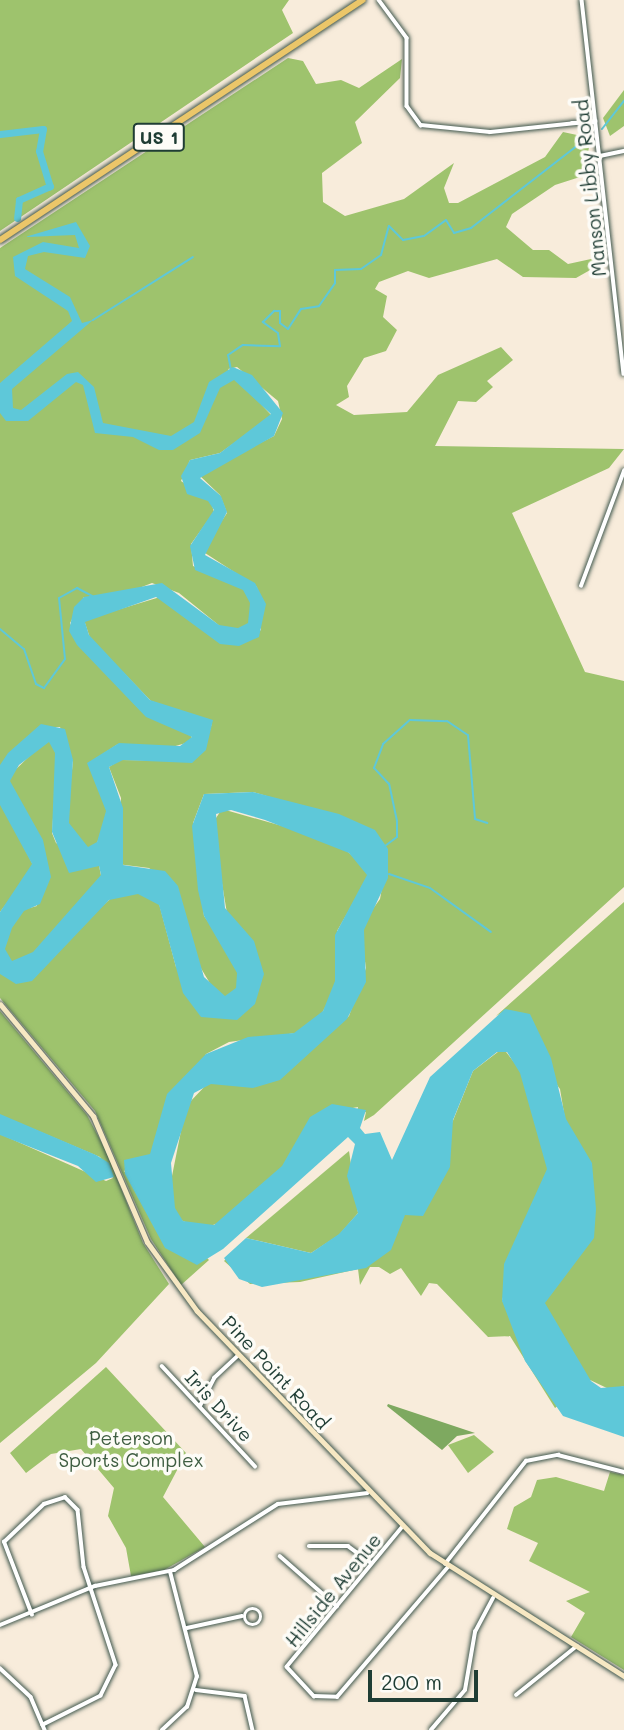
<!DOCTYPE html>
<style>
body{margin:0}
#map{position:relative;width:624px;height:1730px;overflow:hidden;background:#f8ecdb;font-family:Mali,sans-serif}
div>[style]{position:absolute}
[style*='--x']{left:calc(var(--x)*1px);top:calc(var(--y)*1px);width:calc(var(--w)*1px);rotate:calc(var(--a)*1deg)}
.green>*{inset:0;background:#9ec36d}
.forest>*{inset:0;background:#7ea960}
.water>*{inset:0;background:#5ec8d9}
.stream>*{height:2px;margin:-1px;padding:0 1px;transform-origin:1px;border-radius:1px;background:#5ec8d9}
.river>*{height:7px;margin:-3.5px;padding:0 3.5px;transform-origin:3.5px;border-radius:3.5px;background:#5ec8d9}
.roads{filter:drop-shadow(0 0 2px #40574d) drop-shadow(0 0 2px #40574d)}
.street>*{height:3.5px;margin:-1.75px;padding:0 1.75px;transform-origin:1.75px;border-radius:1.75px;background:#fff}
.street>.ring{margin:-1.75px;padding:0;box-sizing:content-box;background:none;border:3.5px solid #fff;border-radius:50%}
.secondary>*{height:5px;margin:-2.5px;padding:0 2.5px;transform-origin:2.5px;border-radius:2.5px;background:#f7e8c3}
.primary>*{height:6px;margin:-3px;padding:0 3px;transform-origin:3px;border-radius:3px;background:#ebc669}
span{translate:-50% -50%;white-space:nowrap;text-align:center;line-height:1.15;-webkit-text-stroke:7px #fdfcf7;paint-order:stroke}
.shield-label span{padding:2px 5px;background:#fdfcf7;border:2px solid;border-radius:5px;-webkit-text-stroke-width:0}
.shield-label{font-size:18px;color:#1f3d34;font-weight:700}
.street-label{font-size:19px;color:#1f3d34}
.park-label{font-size:19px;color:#3f5e42}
.scale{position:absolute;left:368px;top:1670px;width:110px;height:32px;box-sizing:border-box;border:4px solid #1f3d34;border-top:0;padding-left:9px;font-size:21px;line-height:24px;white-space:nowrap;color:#1f3d34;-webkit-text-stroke:5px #fdfcf7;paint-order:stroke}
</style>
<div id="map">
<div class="green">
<i style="clip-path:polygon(0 0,289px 0,282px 10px,293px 33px,0 231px)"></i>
<i style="clip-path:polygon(288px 58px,303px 61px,316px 84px,341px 80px,359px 88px,402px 59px,400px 78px,355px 122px,362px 143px,322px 173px,323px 202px,345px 216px,404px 199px,454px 163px,444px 188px,449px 203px,458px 203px,545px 157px,563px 132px,591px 138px,583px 176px,555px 185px,512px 214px,506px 227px,533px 250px,549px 250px,568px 264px,591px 259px,599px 265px,576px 278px,523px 277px,497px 259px,429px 278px,408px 271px,379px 282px,375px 289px,387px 296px,383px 317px,397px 330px,386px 351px,364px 358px,347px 386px,349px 397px,336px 405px,354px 415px,407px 412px,438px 375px,501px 347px,513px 360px,487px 381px,493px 387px,476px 402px,458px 401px,435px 446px,624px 449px,609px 468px,512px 513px,585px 672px,624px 681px,624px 887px,374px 1115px,364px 1121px,366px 1112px,357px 1115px,358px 1107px,320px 1114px,281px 1170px,223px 1221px,203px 1229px,178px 1219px,169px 1191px,186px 1106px,209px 1082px,249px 1086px,282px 1077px,349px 1016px,366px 968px,360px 927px,380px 899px,387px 860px,378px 839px,340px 818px,253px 792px,204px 794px,193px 823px,204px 916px,243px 970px,235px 994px,220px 1000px,190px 950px,169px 882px,149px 868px,117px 864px,121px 798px,109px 767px,120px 760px,192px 761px,204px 751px,212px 723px,151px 701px,90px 638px,84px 620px,160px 597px,217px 641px,244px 643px,261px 630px,257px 587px,202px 551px,227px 513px,220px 495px,198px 474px,274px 436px,282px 419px,278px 401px,237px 367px,228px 369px,272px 416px,220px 453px,190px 460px,181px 481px,211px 502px,214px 512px,191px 544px,193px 566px,242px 586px,252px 605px,249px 626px,226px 631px,179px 593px,152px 583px,116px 597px,84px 597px,70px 623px,79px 645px,145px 715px,189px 731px,193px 741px,172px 747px,118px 744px,92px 761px,108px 816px,92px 855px,65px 827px,73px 762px,60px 727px,39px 727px,0 767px,0 248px)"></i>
<i style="clip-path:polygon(624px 90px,624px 126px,610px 136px,603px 118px)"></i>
<i style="clip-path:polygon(44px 742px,52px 742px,57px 758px,52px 833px,56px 843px,99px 866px,102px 880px,28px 963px,8px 961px,3px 949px,8px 931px,22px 910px,37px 906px,30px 821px,10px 794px,9px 776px)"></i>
<i style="clip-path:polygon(0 801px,34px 867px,0 912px)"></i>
<i style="clip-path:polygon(222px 809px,335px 841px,368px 869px,368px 877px,337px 931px,336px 987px,322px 1013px,296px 1033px,229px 1042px,206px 1054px,150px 1159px,124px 1171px,209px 1260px,181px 1285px,151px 1239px,95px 1111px,0 998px,0 972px,85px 921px,116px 894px,140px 892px,157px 896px,176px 967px,244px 1014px,216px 848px,214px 821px)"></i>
<i style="clip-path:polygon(624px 902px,624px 1386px,611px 1390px,588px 1379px,544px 1304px,566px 1125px,560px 1089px,503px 1012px,496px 1016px)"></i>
<i style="clip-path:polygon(0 1011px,87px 1115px,106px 1151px,143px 1243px,169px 1284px,96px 1363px,0 1443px,0 1134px,106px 1181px,113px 1178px,100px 1157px,0 1115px)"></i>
<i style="clip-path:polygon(503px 1048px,521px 1071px,549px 1168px,502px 1300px,559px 1405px,555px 1408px,510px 1336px,488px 1337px,437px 1284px,429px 1283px,421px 1296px,401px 1268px,390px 1274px,379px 1267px,370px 1267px,360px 1285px,358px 1269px,300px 1282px,250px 1284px,224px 1261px,228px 1257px,252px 1282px,402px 1215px,446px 1138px,473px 1071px)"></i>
<i style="clip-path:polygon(349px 1151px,358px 1213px,339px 1235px,311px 1253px,246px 1238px)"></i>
<i style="clip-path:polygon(106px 1367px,186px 1453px,163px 1497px,205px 1547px,164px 1570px,131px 1576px,126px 1548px,108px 1516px,114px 1488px,81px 1449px,51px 1454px,26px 1473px,10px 1453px)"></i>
<i style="clip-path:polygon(474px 1435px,494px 1452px,468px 1473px,448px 1445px)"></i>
<i style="clip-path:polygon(610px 1472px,624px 1475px,624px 1670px,571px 1637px,585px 1613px,566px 1601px,590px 1592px,529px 1561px,538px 1543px,507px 1529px,514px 1507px,531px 1497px,537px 1480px,556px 1477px,604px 1491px)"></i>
</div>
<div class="forest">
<i style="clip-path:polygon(387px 1406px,388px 1404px,475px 1433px,457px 1436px,442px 1450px)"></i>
</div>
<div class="water">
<i style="clip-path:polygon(evenodd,76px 222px,90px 246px,85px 258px,44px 252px,28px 256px,25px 269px,70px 297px,82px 323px,93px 320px,12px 389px,13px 408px,21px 410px,67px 374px,78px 372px,94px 387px,103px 423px,171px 436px,194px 422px,209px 382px,233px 367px,252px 375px,283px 413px,274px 436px,200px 478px,221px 496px,227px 512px,205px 555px,255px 583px,266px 604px,259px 637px,239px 646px,220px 644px,156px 597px,85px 622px,89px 635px,150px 700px,213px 720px,206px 750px,192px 763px,123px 760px,109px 767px,123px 808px,123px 865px,165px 871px,178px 886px,204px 977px,225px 996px,236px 988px,237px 973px,204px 916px,198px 890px,192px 826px,204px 794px,253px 792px,339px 814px,375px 830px,388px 849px,388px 878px,364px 930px,366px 982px,347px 1019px,280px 1080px,253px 1088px,211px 1084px,194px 1093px,171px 1163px,175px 1208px,183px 1221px,214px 1225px,282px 1166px,310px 1117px,332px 1104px,366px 1110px,360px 1128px,365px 1134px,380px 1132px,392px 1160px,430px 1077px,505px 1009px,530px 1014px,551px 1058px,566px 1119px,592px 1163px,596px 1209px,594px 1238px,545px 1303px,591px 1381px,601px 1388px,624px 1386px,624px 1437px,563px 1416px,525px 1361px,502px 1301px,504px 1264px,547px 1169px,520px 1073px,507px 1052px,497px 1052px,473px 1071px,453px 1120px,450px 1167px,423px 1216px,405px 1215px,391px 1250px,366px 1268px,262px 1287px,239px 1279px,224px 1258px,246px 1238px,311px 1253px,339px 1234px,358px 1213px,347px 1176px,355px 1144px,348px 1137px,223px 1249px,197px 1265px,165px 1248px,125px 1174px,124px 1160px,150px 1154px,167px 1094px,206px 1054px,248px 1037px,294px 1033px,323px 1011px,335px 981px,335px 935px,367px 875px,349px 853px,265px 820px,231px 810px,216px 814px,225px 908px,254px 941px,264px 974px,255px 1004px,237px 1020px,201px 1017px,183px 993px,159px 905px,138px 894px,109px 900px,32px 981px,16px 984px,0 974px,0 912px,32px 864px,0 805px,0 765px,8px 753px,41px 724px,65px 729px,73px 760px,69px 823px,88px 847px,97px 842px,106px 811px,87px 763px,119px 743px,180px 746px,192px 737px,146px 717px,77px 645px,69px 631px,74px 607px,84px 597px,162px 583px,219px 625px,238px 628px,248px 623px,250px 603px,243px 590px,195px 570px,190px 546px,214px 510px,208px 501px,187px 494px,181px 476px,190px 460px,220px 453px,271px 414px,234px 380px,220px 388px,200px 433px,173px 450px,159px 450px,133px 437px,95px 433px,83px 385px,76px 382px,28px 421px,6px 421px,0 413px,0 383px,72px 321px,68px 311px,15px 276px,13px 257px,43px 242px,79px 248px,75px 235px,25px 237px,76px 222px,49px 742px,55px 753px,52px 832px,69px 873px,99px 866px,101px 875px,33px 952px,12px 961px,5px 949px,12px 928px,24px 911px,40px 904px,51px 877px,43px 840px,10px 781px,19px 765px,49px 742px)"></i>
<i style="clip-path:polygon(0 1114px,96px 1155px,109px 1163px,114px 1177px,96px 1182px,78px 1166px,0 1135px)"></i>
</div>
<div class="stream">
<i style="--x:602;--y:129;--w:36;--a:-52"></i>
<i style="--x:93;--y:320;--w:118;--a:-32.2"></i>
<i style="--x:231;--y:370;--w:15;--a:-101"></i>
<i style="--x:228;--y:355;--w:18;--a:-34"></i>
<i style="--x:243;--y:345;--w:37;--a:2"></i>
<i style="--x:280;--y:346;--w:13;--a:-99"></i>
<i style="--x:278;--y:333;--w:19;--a:-144"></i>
<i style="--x:263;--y:322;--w:16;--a:-45"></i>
<i style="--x:274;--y:311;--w:6;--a:0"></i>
<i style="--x:280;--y:311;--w:12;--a:90"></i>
<i style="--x:280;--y:323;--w:10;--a:37"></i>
<i style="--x:288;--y:329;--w:24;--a:-57"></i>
<i style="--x:301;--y:309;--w:18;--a:-9"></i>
<i style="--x:319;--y:306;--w:28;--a:-55"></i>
<i style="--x:335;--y:283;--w:13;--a:-90"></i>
<i style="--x:335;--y:270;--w:26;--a:-2"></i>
<i style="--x:361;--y:269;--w:24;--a:-35"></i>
<i style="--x:381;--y:255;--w:30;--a:-75"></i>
<i style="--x:389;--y:226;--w:20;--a:45"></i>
<i style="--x:403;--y:240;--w:21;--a:-11"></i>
<i style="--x:424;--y:236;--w:27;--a:-36"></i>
<i style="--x:446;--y:220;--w:15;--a:58"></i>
<i style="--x:454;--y:233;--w:18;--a:-16"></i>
<i style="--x:471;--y:228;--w:153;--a:-37.8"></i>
<i style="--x:0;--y:629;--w:31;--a:40"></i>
<i style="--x:24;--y:649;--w:37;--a:71"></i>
<i style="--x:36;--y:684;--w:9;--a:27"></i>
<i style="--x:44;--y:688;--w:36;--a:-54"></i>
<i style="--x:65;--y:659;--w:61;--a:-95.6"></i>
<i style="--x:59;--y:598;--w:21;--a:-29"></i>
<i style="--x:77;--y:588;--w:17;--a:28"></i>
<i style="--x:385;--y:846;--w:15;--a:-37"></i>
<i style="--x:397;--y:837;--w:16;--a:-90"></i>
<i style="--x:397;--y:821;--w:38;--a:-102"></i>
<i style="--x:389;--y:784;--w:22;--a:-133"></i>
<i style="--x:374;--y:768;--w:26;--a:-69"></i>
<i style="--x:383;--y:744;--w:36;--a:-42"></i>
<i style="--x:410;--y:720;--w:37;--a:2"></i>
<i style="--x:447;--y:721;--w:25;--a:34"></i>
<i style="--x:468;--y:735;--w:84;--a:85.2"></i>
<i style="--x:475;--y:819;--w:13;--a:18"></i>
<i style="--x:389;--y:874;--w:43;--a:18.9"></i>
<i style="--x:430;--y:888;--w:75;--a:35.8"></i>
</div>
<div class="river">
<i style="--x:0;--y:134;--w:43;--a:-6.6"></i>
<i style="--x:43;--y:129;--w:22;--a:100"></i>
<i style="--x:39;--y:151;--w:37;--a:73"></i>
<i style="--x:50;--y:186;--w:34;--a:156"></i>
<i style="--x:19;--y:200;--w:18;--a:96"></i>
</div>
<div class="roads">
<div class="street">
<i style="--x:379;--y:0;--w:47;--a:53.6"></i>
<i style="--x:407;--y:38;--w:68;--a:90"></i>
<i style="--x:407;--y:106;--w:24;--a:54"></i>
<i style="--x:421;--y:125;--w:69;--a:5.8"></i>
<i style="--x:490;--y:132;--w:106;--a:-6"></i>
<i style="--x:582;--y:0;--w:376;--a:83.6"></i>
<i style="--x:572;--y:123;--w:23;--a:-2"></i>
<i style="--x:600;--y:156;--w:25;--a:-12"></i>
<i style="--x:581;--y:586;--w:123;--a:-69.5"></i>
<i style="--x:162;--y:1366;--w:137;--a:47.1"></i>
<i style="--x:200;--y:1406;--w:31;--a:-63"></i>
<i style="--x:214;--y:1378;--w:34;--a:-43"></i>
<i style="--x:402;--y:1528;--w:180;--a:129.6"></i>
<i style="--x:287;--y:1667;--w:40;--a:47"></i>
<i style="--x:314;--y:1696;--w:23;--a:2"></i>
<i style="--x:337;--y:1697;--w:171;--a:-49.5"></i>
<i style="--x:309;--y:1546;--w:39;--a:0"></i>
<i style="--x:348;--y:1546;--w:29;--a:36"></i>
<i style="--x:280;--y:1556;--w:76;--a:41.3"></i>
<i style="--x:445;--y:1564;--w:131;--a:-51.8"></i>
<i style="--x:526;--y:1461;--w:33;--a:-11"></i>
<i style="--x:558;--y:1455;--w:68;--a:14.4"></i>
<i class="ring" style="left:245px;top:1609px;width:12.5px;height:12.5px"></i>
<i style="--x:32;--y:1615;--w:78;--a:-111"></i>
<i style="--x:4;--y:1542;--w:55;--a:-43.5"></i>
<i style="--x:44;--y:1504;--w:22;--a:-18"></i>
<i style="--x:65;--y:1497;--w:18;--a:45"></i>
<i style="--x:78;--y:1510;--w:57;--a:84"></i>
<i style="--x:84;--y:1567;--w:103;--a:71.9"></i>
<i style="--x:116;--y:1665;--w:34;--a:116"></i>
<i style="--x:101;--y:1696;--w:65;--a:153.4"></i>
<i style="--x:0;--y:1625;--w:103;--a:-22.3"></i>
<i style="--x:95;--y:1586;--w:81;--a:-11.4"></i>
<i style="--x:174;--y:1570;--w:123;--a:-32.4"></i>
<i style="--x:278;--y:1504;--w:90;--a:-7"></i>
<i style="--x:187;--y:1628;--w:56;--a:-12.3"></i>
<i style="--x:0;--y:1668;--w:42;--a:43.1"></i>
<i style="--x:31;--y:1697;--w:36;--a:67"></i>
<i style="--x:196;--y:1690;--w:49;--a:7"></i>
<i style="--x:245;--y:1696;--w:35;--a:77"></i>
<i style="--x:516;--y:1695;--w:78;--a:-38.8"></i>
<i style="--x:162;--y:1730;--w:34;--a:-43"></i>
<i style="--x:187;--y:1707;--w:32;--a:-72"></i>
<i style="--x:197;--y:1677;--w:108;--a:-104.4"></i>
<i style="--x:431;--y:1730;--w:52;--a:-49.6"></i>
<i style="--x:465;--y:1690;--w:59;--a:-80.2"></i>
<i style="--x:475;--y:1632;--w:38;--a:-62"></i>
</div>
<div class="secondary">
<i style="--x:0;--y:1004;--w:146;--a:50.3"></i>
<i style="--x:93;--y:1116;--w:137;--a:66.8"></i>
<i style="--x:147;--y:1242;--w:85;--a:54.1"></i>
<i style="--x:197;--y:1311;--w:336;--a:46.1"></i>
<i style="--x:430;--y:1553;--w:230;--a:32.4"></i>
</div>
<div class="primary">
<i style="--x:0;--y:240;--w:435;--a:-33.5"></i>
</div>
</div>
<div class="shield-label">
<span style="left:159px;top:137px">US 1</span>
</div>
<div class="street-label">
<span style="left:590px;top:188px;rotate:-96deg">Manson Libby Road</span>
<span style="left:276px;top:1372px;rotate:47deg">Pine Point Road</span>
<span style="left:219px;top:1406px;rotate:47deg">Iris Drive</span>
<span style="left:333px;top:1590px;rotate:-51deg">Hillside Avenue</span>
</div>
<div class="park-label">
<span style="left:131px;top:1449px">Peterson<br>Sports Complex</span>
</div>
<div class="scale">200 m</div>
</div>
